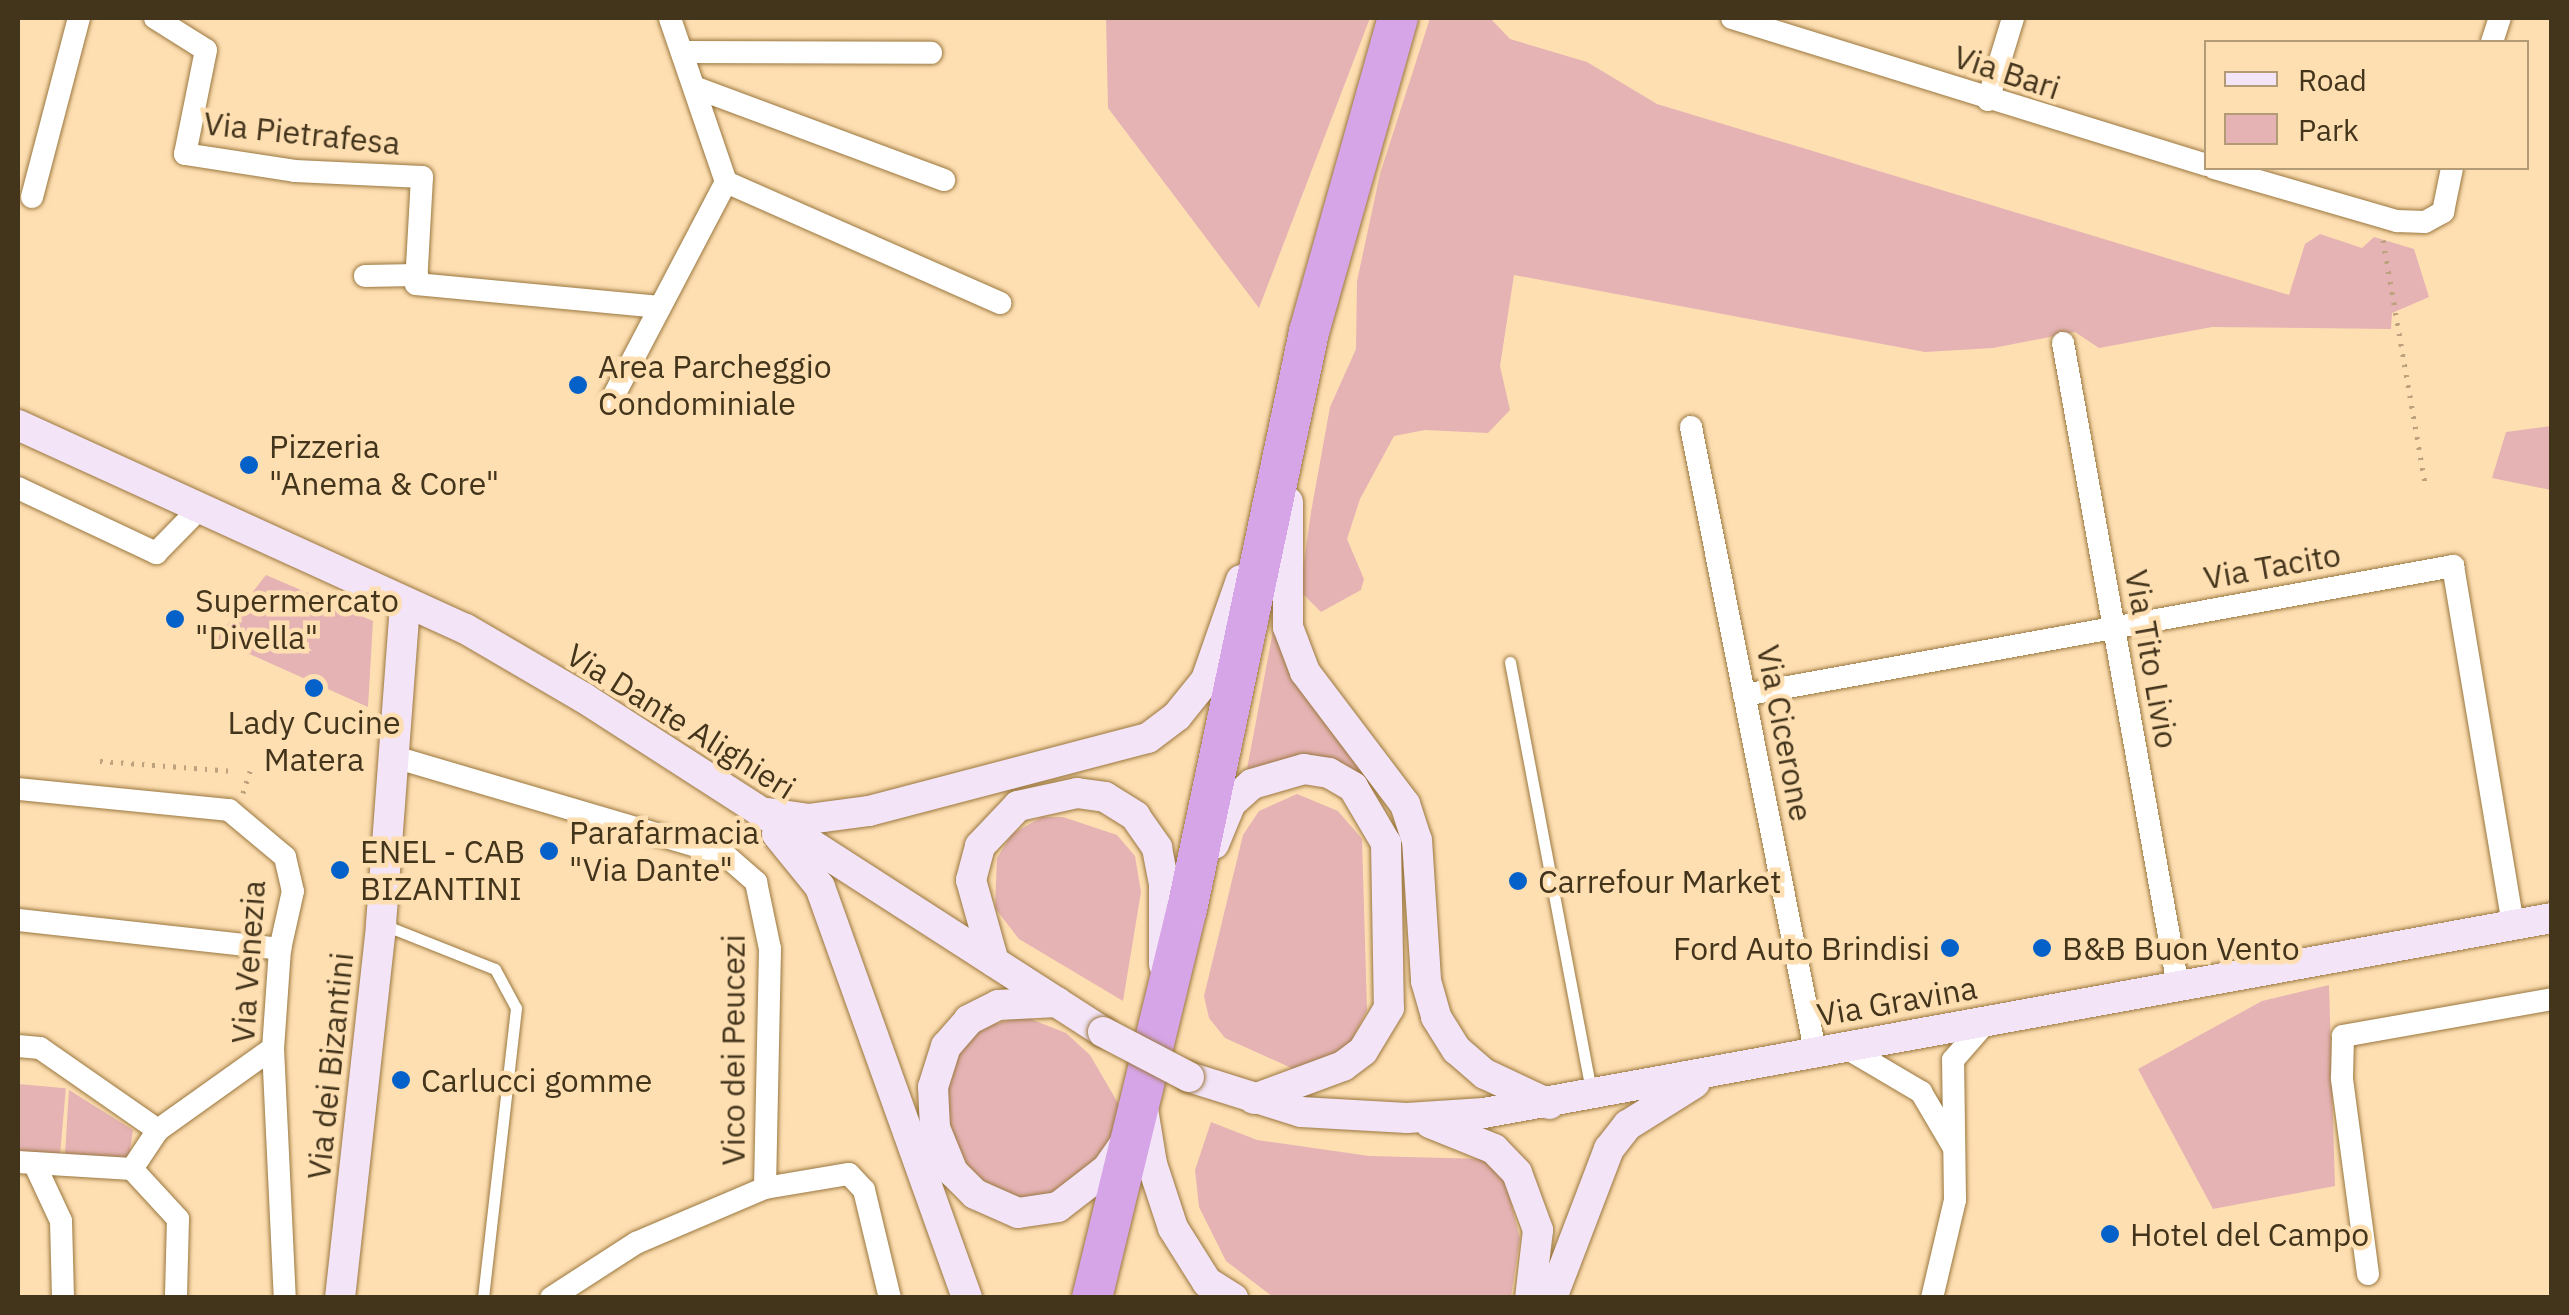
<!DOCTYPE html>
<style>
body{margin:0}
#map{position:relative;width:2569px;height:1315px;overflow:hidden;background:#fedfb2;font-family:"IBM Plex Sans",sans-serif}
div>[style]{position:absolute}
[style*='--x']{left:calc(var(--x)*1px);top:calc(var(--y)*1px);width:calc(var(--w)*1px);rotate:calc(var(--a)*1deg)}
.green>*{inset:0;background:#e5b3b4;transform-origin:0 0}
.path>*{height:5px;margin-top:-2.5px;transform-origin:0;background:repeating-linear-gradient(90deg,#bca27d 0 2.5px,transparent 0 10.5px)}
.roads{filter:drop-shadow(0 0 2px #9a773f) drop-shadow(0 0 2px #9a773f)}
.lane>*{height:11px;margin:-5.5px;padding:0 5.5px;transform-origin:5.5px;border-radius:5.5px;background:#fff}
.street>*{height:22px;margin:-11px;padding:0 11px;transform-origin:11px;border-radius:11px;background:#fff}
.secondary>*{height:30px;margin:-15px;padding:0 15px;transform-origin:15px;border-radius:15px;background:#f3e4f8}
.highway>*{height:40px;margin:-20px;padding:0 20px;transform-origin:20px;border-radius:20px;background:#d6a5e7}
.bridges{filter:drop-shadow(0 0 2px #9a773f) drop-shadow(0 0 2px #9a773f)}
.secondary-bridge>*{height:30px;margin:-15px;padding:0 15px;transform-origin:15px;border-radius:15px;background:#f3e4f8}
.dots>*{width:28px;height:28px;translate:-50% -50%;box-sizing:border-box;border:5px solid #fedfb2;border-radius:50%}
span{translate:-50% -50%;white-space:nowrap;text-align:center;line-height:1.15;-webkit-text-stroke:9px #fedfb2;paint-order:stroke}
.street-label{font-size:32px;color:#43341c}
.poi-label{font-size:32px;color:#43341c}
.left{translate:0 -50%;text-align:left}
.right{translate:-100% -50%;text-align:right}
.frame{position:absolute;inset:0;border:20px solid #43341c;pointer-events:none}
.legend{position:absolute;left:2204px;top:40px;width:325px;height:130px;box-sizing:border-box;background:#fedfb2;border:2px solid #b39b76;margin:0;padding:12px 18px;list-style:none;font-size:30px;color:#43341c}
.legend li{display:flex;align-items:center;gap:20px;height:50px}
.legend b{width:50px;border:2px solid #b39b76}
</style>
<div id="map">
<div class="green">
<i style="clip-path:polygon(1106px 18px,1370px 18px,1259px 308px,1108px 108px)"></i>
<i style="clip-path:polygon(1430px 18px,1490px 18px,1510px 39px,1587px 62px,1657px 104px,2289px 295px,2305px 244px,2320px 234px,2362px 248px,2374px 237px,2414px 249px,2429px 297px,2392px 313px,2391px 329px,2212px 327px,2099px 348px,2075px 332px,1993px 348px,1925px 352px,1514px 275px,1500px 366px,1510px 410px,1488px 433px,1425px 430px,1394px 436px,1360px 499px,1347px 539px,1364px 579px,1361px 590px,1321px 612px,1300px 591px,1311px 512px,1330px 407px,1356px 349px,1357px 281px,1380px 174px)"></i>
<i style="clip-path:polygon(2551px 426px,2551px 490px,2492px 478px,2506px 432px)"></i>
<i style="clip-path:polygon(266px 575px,373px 621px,368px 707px,216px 639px)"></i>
<i style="clip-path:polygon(1273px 631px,1374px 779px,1370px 785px,1247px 769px)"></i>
<i style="clip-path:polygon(1297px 794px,1338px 811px,1362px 839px,1367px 1010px,1350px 1043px,1322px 1069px,1298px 1071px,1225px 1038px,1209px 1018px,1204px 996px,1243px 835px,1259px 811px)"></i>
<i style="clip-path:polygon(1042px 817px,1063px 817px,1117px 835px,1135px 856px,1141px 892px,1123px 1001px,1019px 939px,995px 908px,997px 858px,1012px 834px)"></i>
<i style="clip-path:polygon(2329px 985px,2335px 1186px,2213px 1209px,2138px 1069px,2262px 1001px)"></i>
<i style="clip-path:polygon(1023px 1016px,1066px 1033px,1090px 1055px,1125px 1115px,1099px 1161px,1050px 1201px,1014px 1198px,978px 1178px,958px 1152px,942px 1113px,947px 1064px,975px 1030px)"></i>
<i style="left:18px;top:1084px;width:48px;height:67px;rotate:5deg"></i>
<i style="clip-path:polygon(69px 1090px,133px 1130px,129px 1156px,119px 1161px,65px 1154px)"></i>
<i style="clip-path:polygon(1211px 1122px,1257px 1140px,1369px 1156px,1485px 1159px,1504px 1176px,1520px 1238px,1511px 1297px,1273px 1297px,1226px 1261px,1199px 1207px,1195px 1170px)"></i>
</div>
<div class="path">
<i style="--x:2383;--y:240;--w:248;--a:80.2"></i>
<i style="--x:100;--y:761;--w:135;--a:4.2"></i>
<i style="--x:243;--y:793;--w:23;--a:-72"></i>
</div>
<div class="roads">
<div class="lane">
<i style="--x:1510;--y:662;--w:437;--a:79.3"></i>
<i style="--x:384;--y:925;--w:119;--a:21.6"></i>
<i style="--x:495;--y:969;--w:44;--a:61.7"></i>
<i style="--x:516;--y:1008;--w:292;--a:96.5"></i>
</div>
<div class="street">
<i style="--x:155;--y:18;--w:60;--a:32.1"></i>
<i style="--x:206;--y:50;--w:106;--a:101.4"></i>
<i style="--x:185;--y:154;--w:111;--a:8.8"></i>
<i style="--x:295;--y:171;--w:127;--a:2.7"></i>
<i style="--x:422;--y:177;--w:107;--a:93.2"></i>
<i style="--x:416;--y:284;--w:245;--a:5.4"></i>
<i style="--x:1732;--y:18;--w:496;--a:17.2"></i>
<i style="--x:2492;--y:42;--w:25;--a:-72"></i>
<i style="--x:682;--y:52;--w:249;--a:0.2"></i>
<i style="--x:694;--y:87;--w:267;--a:20.4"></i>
<i style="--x:1988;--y:100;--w:86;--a:-73"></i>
<i style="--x:2214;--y:168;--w:191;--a:16.2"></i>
<i style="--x:2397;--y:221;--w:28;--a:2"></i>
<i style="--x:2425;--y:222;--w:21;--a:-29"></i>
<i style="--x:2443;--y:212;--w:45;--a:-78.4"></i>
<i style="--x:726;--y:182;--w:300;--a:23.8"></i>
<i style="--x:32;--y:197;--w:185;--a:-75.3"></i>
<i style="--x:365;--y:276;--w:52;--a:-1.1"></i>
<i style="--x:2063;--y:343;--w:653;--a:79.86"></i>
<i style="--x:612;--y:399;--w:245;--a:-62.3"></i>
<i style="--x:726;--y:182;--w:173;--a:-108.9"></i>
<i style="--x:1691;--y:427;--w:636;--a:78.76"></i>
<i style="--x:18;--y:488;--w:153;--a:25.2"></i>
<i style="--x:156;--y:553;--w:63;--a:-45.6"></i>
<i style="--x:1744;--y:695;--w:721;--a:-10.31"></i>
<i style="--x:2453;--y:566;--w:364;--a:80.5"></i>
<i style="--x:391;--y:756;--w:347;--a:16.4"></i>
<i style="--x:724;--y:854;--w:43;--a:41.2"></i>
<i style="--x:756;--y:882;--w:68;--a:78.2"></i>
<i style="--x:770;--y:949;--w:239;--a:91.2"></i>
<i style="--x:765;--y:1188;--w:140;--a:156.9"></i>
<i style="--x:636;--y:1243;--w:101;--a:147.1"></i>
<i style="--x:18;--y:789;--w:212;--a:5.7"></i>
<i style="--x:229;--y:810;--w:73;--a:40"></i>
<i style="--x:285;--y:857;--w:35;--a:77"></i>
<i style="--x:293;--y:891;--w:59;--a:102.6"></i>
<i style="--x:280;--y:949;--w:99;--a:94"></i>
<i style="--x:273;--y:1048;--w:250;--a:87.3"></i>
<i style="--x:18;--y:920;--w:264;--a:6.3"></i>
<i style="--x:18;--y:1046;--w:22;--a:5"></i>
<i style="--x:40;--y:1048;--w:144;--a:34.8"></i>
<i style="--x:158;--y:1130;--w:141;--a:-35.5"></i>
<i style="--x:1843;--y:1046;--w:91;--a:30.5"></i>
<i style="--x:1921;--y:1092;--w:65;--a:59.5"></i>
<i style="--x:18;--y:1162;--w:114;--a:3.5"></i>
<i style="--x:132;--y:1169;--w:47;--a:-56.3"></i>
<i style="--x:34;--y:1163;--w:64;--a:65"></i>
<i style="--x:61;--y:1221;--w:77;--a:88.5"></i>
<i style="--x:132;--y:1169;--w:68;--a:47.4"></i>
<i style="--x:178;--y:1219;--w:79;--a:91.5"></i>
<i style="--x:765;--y:1188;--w:85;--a:-9.5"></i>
<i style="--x:849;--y:1174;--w:22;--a:47"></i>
<i style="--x:864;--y:1190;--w:111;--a:76.5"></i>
<i style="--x:2368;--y:1274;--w:198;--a:-97.6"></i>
<i style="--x:2342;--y:1078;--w:42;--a:-88.6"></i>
<i style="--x:2343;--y:1036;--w:212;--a:-10"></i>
<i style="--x:1932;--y:1298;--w:101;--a:-76.8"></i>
<i style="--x:1955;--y:1200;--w:140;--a:-90.8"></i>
<i style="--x:1953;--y:1060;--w:53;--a:-48.8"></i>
</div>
<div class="secondary">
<i style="--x:18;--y:425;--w:492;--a:24.5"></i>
<i style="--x:466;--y:629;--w:137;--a:30.3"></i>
<i style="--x:584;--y:698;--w:617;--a:32.76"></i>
<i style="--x:1288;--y:502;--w:125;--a:90"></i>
<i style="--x:1288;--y:627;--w:48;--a:69.3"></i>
<i style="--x:1305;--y:672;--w:166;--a:52.9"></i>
<i style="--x:1405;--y:804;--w:38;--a:72"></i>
<i style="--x:1417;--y:840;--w:141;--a:86.3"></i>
<i style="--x:1426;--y:981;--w:37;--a:74"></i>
<i style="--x:1436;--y:1017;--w:39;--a:58"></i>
<i style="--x:1457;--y:1050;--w:37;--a:41"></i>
<i style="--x:1485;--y:1074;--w:71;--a:25.1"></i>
<i style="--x:768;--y:813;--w:40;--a:8.5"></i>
<i style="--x:808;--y:819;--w:62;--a:-7.5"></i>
<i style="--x:869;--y:811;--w:288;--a:-14.7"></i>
<i style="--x:1148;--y:738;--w:36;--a:-37"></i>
<i style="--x:1177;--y:716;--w:46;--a:-51.1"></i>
<i style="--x:1206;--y:680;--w:106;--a:-70.7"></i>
<i style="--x:777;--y:834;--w:68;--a:50.9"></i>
<i style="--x:820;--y:887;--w:436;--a:70.3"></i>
<i style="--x:1214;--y:844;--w:44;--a:-67.5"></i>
<i style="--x:1231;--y:803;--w:28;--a:-42"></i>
<i style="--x:1252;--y:784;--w:54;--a:-16.1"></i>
<i style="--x:1304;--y:769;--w:25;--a:9"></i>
<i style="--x:1329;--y:773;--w:28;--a:30"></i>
<i style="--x:1353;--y:787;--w:65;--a:59.5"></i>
<i style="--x:1386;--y:843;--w:165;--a:89"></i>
<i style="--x:1389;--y:1008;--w:50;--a:121.2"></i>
<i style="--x:1363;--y:1051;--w:25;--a:143"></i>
<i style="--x:1343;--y:1066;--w:95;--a:159.7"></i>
<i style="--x:994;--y:962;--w:85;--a:-105.7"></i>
<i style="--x:971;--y:880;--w:35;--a:-75"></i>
<i style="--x:980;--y:846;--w:55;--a:-46.5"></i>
<i style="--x:1018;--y:806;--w:60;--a:-12.4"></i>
<i style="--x:1077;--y:793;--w:28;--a:8"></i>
<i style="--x:1105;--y:797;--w:36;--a:32"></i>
<i style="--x:1135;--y:816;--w:39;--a:55"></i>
<i style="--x:1157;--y:848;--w:37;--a:79"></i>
<i style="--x:1164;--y:884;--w:81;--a:90"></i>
<i style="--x:1057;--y:1002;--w:59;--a:177.1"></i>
<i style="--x:998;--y:1005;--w:33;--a:153"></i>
<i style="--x:969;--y:1020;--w:35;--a:131"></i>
<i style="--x:946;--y:1046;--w:43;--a:107.6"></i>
<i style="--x:933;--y:1087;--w:41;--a:87.2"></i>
<i style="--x:935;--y:1128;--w:48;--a:67.8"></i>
<i style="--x:953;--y:1172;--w:31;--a:45"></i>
<i style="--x:975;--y:1194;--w:47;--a:23.8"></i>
<i style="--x:1018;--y:1213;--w:40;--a:-8.5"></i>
<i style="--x:1058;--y:1207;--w:62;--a:-37.8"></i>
<i style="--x:1107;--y:1169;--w:33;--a:-55"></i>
<i style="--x:1189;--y:1077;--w:117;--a:17.4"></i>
<i style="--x:1301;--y:1112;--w:106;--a:3.2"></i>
<i style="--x:1407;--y:1118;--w:77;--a:-3.7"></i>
<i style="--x:1484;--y:1113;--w:1086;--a:-10.35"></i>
<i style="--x:1143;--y:1109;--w:56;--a:80.7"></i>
<i style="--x:1152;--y:1164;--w:67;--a:71.8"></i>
<i style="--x:1173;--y:1228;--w:64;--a:57.8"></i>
<i style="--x:1207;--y:1282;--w:31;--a:32"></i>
<i style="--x:1430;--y:1123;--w:69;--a:22.1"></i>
<i style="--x:1494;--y:1149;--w:33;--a:46"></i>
<i style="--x:1517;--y:1173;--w:61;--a:69.8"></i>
<i style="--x:1538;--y:1230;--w:68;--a:96.7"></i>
<i style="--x:340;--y:1298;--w:376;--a:-83.7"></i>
<i style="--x:381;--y:924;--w:322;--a:-85.7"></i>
<i style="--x:1552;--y:1298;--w:160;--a:-69.1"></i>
<i style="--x:1609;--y:1149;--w:31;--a:-52"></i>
<i style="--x:1628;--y:1125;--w:79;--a:-32.1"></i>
</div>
<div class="highway">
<i style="--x:1092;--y:1298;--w:400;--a:-76.3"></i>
<i style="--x:1187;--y:909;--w:590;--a:-78.06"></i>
<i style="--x:1309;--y:332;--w:326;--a:-74.2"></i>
</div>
</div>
<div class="bridges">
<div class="secondary-bridge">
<i style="--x:1103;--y:1032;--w:97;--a:27.6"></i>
</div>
</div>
<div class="dots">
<i style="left:578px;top:385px;background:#0561ca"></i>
<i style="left:249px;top:465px;background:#0561ca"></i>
<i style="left:175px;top:619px;background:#0561ca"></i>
<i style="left:314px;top:688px;background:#0561ca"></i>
<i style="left:549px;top:851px;background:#0561ca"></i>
<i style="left:340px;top:870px;background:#0561ca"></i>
<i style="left:1518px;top:881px;background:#0561ca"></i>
<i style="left:1950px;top:948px;background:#0561ca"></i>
<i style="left:2042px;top:948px;background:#0561ca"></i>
<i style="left:401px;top:1080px;background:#0561ca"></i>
<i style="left:2110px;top:1234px;background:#0561ca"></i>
</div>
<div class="street-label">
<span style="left:2007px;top:72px;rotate:18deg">Via Bari</span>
<span style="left:302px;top:133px;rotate:6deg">Via Pietrafesa</span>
<span style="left:2272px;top:566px;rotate:-10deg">Via Tacito</span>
<span style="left:2152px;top:659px;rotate:80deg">Via Tito Livio</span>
<span style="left:681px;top:721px;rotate:32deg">Via Dante Alighieri</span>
<span style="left:1785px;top:733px;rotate:79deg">Via Cicerone</span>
<span style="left:248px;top:962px;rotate:-86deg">Via Venezia</span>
<span style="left:1897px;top:1001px;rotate:-10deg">Via Gravina</span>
<span style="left:733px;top:1050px;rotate:-90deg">Vico dei Peucezi</span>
<span style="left:330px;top:1066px;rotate:-84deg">Via dei Bizantini</span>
</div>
<div class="poi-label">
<span class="left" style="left:598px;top:385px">Area Parcheggio<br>Condominiale</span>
<span class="left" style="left:269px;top:465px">Pizzeria<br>"Anema &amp; Core"</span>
<span class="left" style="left:195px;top:619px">Supermercato<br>"Divella"</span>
<span style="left:314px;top:741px">Lady Cucine<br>Matera</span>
<span class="left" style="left:569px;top:851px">Parafarmacia<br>"Via Dante"</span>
<span class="left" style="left:360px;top:870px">ENEL - CAB<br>BIZANTINI</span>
<span class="left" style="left:1538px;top:881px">Carrefour Market</span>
<span class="right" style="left:1930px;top:948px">Ford Auto Brindisi</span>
<span class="left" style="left:2062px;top:948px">B&amp;B Buon Vento</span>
<span class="left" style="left:421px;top:1080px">Carlucci gomme</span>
<span class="left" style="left:2130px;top:1234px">Hotel del Campo</span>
</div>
<div class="frame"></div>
<ul class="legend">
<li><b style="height:12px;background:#f3e4f8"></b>Road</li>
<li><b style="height:28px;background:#e5b3b4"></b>Park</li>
</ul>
</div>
